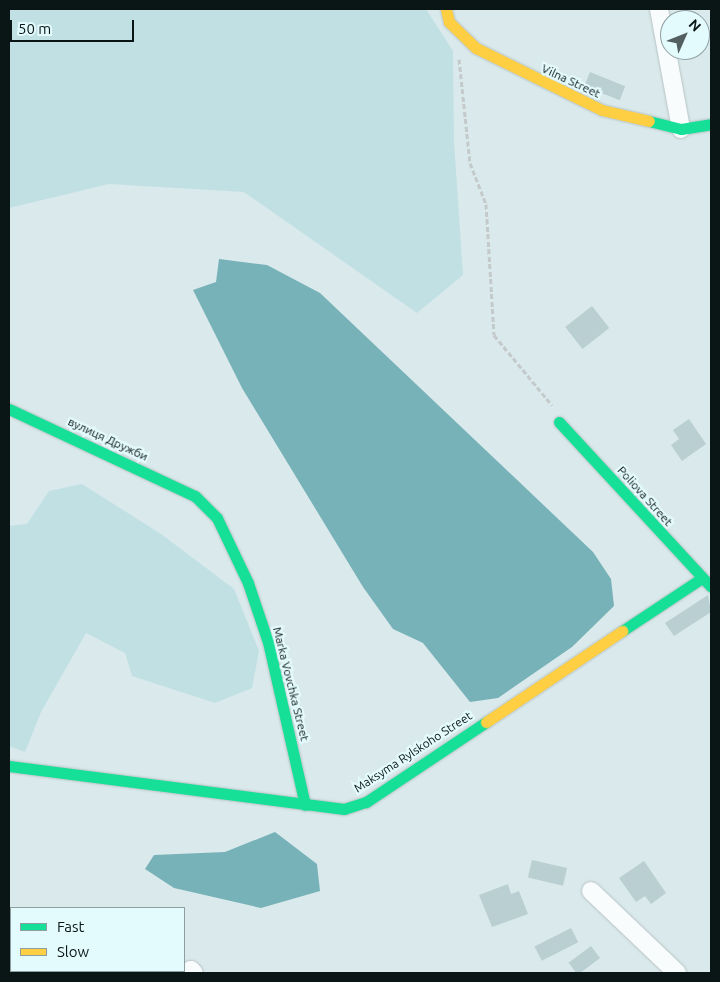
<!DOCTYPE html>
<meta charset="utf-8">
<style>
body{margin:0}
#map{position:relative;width:720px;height:982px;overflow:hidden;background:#dae9eb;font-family:Ubuntu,sans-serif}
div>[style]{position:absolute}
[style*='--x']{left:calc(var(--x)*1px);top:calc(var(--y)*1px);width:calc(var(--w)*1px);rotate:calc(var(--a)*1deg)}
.green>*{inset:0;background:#c1e0e4}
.water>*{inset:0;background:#77b2b9}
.building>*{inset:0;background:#b9cfd2;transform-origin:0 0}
.path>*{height:3px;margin-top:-1.5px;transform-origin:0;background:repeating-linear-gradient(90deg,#c4c9ca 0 5px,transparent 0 7.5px)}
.roads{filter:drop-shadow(0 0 1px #b7c3c5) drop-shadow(0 0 1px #b7c3c5)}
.street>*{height:18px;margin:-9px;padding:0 9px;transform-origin:9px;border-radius:9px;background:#f9fcfc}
.fast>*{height:11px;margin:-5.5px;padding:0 5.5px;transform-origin:5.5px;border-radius:5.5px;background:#16e098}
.slow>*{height:11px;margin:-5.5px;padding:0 5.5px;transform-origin:5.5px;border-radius:5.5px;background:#ffcf43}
span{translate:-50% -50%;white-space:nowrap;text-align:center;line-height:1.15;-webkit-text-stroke:4.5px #e4fbfe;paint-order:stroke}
.street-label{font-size:12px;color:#0a1516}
.frame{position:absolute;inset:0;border:10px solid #0a1516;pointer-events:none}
.legend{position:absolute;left:10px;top:907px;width:175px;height:65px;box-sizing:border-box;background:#e4fbfe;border:1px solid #8d9fa1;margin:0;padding:6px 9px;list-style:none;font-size:15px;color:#0a1516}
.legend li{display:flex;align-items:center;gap:10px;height:25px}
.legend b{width:25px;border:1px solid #8d9fa1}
.north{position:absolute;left:660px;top:10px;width:50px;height:50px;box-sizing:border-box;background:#e4fbfe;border:1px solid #8d9fa1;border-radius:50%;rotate:46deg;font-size:14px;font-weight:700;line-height:20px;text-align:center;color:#0a1516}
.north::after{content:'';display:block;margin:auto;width:18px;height:22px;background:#535f61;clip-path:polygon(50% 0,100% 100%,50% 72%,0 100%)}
.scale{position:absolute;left:10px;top:20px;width:124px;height:22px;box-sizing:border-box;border:2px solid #0a1516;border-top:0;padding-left:6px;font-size:15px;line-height:18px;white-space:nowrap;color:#0a1516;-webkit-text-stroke:4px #e4fbfe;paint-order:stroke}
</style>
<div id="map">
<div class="green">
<i style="clip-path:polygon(9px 9px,426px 9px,453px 51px,454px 142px,463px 275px,417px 313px,244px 192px,109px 184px,9px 208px)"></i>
<i style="clip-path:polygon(82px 484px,161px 534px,234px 589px,259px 651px,252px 688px,215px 703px,132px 676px,125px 653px,86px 633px,41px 712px,25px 752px,9px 746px,9px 526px,27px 524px,49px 491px)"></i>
<i style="clip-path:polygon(58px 971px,101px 971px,51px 973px)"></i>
</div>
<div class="water">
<i style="clip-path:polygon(219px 259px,267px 265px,320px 293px,593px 552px,611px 579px,614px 606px,572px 647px,498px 698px,470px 702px,423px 643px,393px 629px,363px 587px,242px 388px,193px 290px,216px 282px)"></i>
<i style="clip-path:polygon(275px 832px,317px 864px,320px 891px,261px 908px,174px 888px,145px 869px,154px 855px,225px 852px)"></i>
</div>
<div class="building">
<i style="left:590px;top:72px;width:38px;height:15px;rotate:22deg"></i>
<i style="left:592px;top:306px;width:28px;height:34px;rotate:52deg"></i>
<i style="clip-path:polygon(689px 419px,706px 444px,682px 461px,671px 445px,679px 439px,673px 430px)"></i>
<i style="clip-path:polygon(708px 595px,711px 612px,674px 636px,665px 623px)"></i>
<i style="left:532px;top:860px;width:36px;height:18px;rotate:13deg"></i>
<i style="clip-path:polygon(644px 861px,666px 893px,651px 904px,645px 896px,636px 902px,619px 878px)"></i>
<i style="clip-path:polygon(508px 884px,511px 894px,519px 891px,528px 914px,492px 927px,479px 895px)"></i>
<i style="left:571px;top:928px;width:16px;height:41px;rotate:63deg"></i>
<i style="left:591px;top:946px;width:15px;height:28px;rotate:53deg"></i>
</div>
<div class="path">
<i style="--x:459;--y:59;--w:105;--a:84"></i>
<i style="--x:470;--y:163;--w:44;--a:68.7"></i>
<i style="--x:486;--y:204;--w:131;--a:86.5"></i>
<i style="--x:494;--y:335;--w:91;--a:50.4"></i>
</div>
<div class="roads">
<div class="street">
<i style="--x:659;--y:9;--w:122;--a:79.6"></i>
<i style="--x:591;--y:891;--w:119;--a:43.6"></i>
<i style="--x:187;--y:973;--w:5;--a:-37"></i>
<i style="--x:191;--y:970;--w:4;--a:45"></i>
</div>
<div class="fast">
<i style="--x:649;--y:121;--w:33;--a:14"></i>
<i style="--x:681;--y:129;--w:30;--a:-9"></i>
<i style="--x:9;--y:409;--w:205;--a:25.1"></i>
<i style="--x:195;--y:496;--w:31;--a:45"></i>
<i style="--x:217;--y:518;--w:72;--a:64.5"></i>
<i style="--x:248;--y:583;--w:62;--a:71.3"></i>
<i style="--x:268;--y:642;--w:167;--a:77.2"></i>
<i style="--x:559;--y:422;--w:224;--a:47.3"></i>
<i style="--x:622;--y:631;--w:96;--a:-33.5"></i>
<i style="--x:9;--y:766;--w:338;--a:7.3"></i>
<i style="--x:344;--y:809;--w:23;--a:-18"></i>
<i style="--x:366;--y:802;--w:144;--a:-33.7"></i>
</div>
<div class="slow">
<i style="--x:446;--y:9;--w:13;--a:77"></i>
<i style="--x:449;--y:22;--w:37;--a:44"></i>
<i style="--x:476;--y:48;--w:140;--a:26.2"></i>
<i style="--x:602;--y:110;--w:48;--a:13.2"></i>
<i style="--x:486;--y:722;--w:164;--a:-33.8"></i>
</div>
</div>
<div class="street-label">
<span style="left:571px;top:81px;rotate:25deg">Vilna Street</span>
<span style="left:108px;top:439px;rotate:25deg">вулиця Дружби</span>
<span style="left:645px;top:496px;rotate:48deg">Poliova Street</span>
<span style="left:291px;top:684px;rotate:76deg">Marka Vovchka Street</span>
<span style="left:413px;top:752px;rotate:-33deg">Maksyma Rylskoho Street</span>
</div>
<div class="frame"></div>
<ul class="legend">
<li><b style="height:6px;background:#16e098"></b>Fast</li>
<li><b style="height:6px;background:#ffcf43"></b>Slow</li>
</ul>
<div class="north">N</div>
<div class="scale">50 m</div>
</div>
